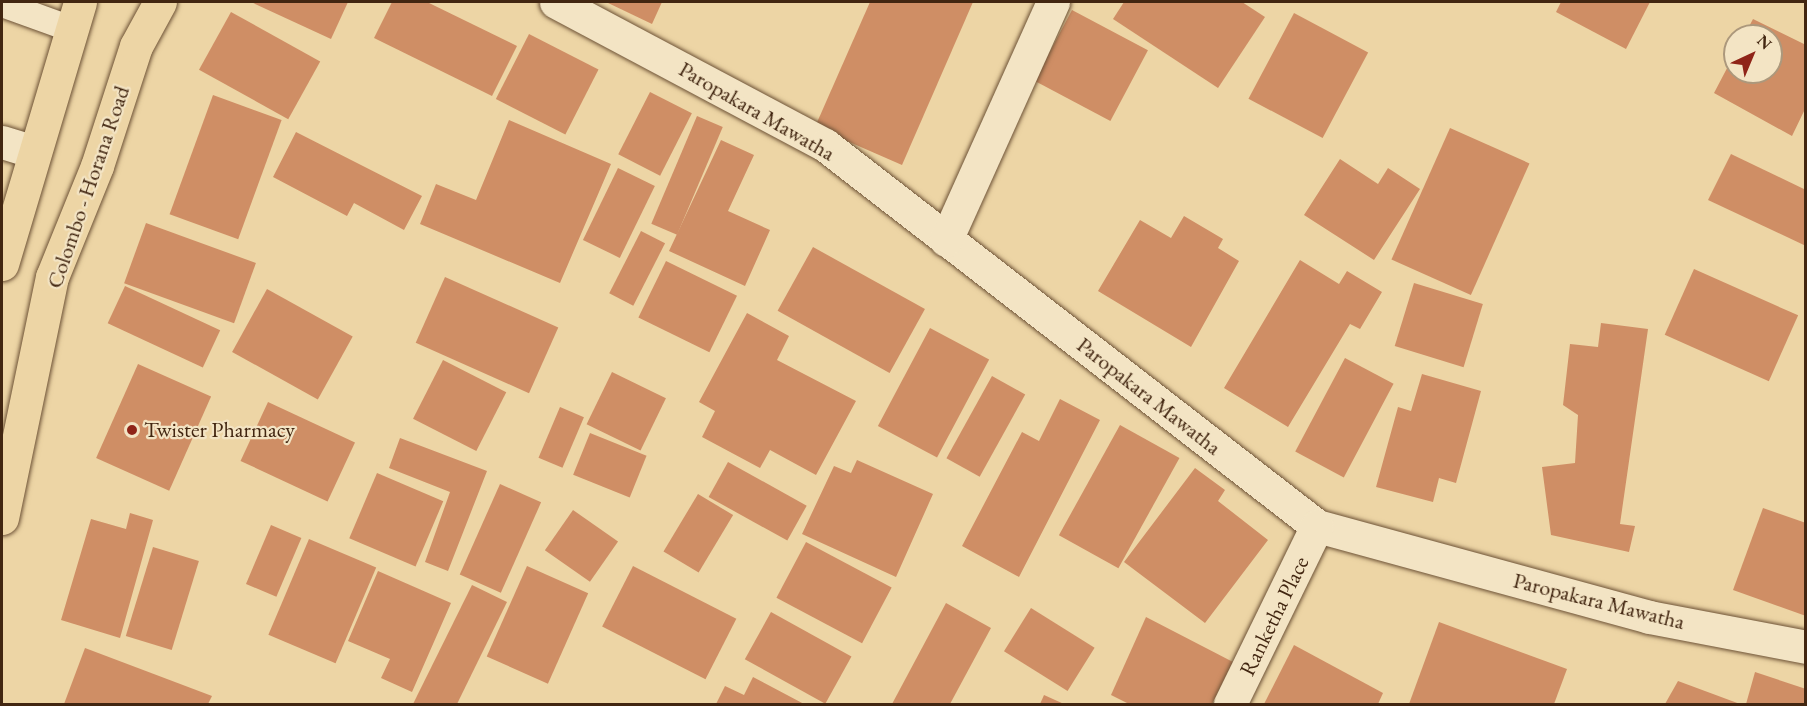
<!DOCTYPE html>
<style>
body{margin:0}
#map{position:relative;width:1807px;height:706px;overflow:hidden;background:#edd5a5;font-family:"EB Garamond",serif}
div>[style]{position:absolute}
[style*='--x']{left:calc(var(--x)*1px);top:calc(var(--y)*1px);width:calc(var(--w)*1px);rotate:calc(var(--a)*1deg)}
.building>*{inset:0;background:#cf8e65;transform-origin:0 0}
.roads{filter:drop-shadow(0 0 2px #6d5236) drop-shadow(0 0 2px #6d5236)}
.service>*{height:26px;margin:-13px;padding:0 13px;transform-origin:13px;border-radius:13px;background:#f3e4c4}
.minor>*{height:33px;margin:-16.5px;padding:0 16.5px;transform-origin:16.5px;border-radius:16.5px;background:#f3e4c4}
.primary>*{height:33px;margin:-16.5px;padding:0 16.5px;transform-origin:16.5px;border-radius:16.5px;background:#edd5a5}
.dots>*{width:16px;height:16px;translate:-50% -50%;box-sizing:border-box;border:3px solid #f3e4c4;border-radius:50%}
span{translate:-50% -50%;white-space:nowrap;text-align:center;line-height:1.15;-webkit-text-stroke:4.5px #f3e4c4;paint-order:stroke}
.street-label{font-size:22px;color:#422611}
.poi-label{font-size:22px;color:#422611}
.left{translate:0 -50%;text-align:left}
.frame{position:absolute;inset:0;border:3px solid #422611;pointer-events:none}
.north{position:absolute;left:1723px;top:24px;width:60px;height:60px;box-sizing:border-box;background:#f3e4c4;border:2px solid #ac987c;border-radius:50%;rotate:44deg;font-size:16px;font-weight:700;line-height:24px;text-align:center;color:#422611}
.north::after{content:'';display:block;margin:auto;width:21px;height:27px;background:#8f2418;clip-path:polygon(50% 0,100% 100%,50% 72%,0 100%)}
</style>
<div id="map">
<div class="building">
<i style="clip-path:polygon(251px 2px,348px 2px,331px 39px)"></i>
<i style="clip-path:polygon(392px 2px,427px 2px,517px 46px,492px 96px,374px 38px)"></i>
<i style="clip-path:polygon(606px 2px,662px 2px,652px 24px)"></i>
<i style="clip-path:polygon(870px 2px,973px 2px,902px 165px,815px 127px)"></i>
<i style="clip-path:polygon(1124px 2px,1242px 2px,1265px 17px,1218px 88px,1113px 19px)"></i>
<i style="clip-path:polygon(1561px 2px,1650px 2px,1626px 49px,1556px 12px)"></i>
<i style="left:1072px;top:10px;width:86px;height:80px;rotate:28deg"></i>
<i style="left:231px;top:12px;width:102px;height:66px;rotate:29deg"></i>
<i style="left:1294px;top:13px;width:84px;height:97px;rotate:28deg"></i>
<i style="clip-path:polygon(1753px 19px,1806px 45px,1806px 107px,1792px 136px,1714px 93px,1735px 53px,1735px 72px,1771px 72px,1771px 36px,1744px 36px)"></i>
<i style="left:529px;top:34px;width:78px;height:73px;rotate:27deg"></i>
<i style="left:650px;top:92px;width:47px;height:70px;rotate:27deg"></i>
<i style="left:213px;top:95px;width:73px;height:127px;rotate:20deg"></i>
<i style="left:697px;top:116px;width:28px;height:117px;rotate:23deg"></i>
<i style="clip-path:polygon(509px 120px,611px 164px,560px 283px,420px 224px,436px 184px,476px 200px)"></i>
<i style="left:1450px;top:128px;width:87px;height:144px;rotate:24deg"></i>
<i style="clip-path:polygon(296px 132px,422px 196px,404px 230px,354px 203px,347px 216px,273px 177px)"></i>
<i style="clip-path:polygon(721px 140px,754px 155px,728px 211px,770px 230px,745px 286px,669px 251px)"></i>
<i style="clip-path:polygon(1731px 154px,1806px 190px,1806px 246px,1708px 200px)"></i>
<i style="clip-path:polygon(1340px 159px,1378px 184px,1388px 168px,1420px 189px,1374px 260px,1304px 215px)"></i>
<i style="left:618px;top:168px;width:41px;height:80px;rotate:26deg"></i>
<i style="clip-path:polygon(1184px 216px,1223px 239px,1218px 248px,1239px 261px,1191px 347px,1098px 291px,1140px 220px,1171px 238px)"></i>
<i style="left:146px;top:223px;width:117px;height:64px;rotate:20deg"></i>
<i style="left:641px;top:231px;width:27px;height:70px;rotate:27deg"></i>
<i style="left:813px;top:247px;width:128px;height:73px;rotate:29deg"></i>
<i style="clip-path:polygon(1300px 260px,1339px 284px,1347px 271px,1382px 292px,1360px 329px,1350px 324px,1288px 427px,1224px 388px)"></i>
<i style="left:666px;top:261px;width:79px;height:63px;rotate:26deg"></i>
<i style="left:1694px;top:269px;width:114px;height:72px;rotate:24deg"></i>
<i style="left:445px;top:277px;width:124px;height:72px;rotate:24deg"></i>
<i style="left:1414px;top:283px;width:72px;height:66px;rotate:17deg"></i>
<i style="left:125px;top:286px;width:105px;height:41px;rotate:25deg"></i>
<i style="left:267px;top:289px;width:98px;height:72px;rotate:29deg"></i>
<i style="clip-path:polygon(747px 313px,789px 336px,777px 360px,856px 401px,816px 475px,770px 450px,760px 468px,702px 437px,715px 411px,699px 402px)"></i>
<i style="clip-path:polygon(1601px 323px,1648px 329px,1620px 524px,1635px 526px,1629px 552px,1551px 535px,1542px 467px,1575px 463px,1578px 415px,1563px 405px,1570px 344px,1598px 347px)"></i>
<i style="left:930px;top:328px;width:67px;height:111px;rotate:28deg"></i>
<i style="left:1345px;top:358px;width:55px;height:106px;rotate:28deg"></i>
<i style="left:443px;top:360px;width:71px;height:66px;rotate:27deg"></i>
<i style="left:138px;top:364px;width:80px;height:103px;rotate:24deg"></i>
<i style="left:612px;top:372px;width:60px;height:58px;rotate:26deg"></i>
<i style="clip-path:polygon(1422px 374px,1481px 391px,1456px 483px,1439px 478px,1433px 502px,1376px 487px,1398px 407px,1411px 411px)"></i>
<i style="left:992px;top:376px;width:38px;height:94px;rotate:29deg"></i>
<i style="clip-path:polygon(1060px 399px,1100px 420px,1019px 577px,962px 546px,1022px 432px,1039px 441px)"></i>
<i style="left:268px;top:402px;width:96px;height:65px;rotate:25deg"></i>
<i style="left:560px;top:407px;width:26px;height:55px;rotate:23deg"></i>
<i style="left:1120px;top:425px;width:68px;height:126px;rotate:29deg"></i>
<i style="left:590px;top:433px;width:61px;height:45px;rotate:22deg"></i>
<i style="clip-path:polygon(400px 438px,487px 471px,448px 571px,425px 562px,450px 492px,389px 468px)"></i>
<i style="clip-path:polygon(857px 460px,933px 494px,896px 577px,802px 534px,834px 466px,851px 473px)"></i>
<i style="left:728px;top:462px;width:90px;height:40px;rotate:29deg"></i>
<i style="clip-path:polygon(1195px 468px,1225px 490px,1218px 501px,1268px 540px,1205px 623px,1124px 562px)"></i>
<i style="left:377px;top:473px;width:72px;height:71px;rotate:23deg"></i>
<i style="left:500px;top:484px;width:45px;height:99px;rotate:24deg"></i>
<i style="left:698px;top:494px;width:41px;height:67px;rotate:31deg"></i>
<i style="clip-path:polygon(1763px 508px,1806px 523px,1806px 616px,1733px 590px)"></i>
<i style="left:573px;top:510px;width:55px;height:49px;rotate:35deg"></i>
<i style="clip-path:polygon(130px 513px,153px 520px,120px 638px,61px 620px,91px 519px,126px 529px)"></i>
<i style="left:271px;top:525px;width:33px;height:64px;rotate:23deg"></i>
<i style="left:309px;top:539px;width:73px;height:104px;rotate:23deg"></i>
<i style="left:806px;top:542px;width:97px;height:63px;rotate:28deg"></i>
<i style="left:153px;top:547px;width:48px;height:93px;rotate:17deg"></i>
<i style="left:527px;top:566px;width:67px;height:99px;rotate:24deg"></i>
<i style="left:633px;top:566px;width:116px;height:68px;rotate:27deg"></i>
<i style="clip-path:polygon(378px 571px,451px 603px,412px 692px,381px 678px,390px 659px,348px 641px)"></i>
<i style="clip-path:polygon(472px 585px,507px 602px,457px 704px,413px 704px)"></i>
<i style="clip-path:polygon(946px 603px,991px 628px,950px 704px,892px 704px)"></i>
<i style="left:1031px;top:608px;width:75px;height:51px;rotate:32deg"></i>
<i style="left:771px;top:612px;width:92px;height:54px;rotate:29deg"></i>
<i style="clip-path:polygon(1146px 617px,1233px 662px,1212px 704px,1129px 704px,1111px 695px)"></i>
<i style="clip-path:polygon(1439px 622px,1567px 669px,1554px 704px,1409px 704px)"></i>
<i style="clip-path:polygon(1294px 645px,1383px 693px,1378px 704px,1264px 704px)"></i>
<i style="clip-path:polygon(85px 648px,212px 696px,208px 704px,64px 704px)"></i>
<i style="clip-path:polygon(1755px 672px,1806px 689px,1806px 704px,1746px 704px)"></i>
<i style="clip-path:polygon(753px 677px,804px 704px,716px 704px,725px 686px,744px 695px)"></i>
<i style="clip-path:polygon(1678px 681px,1740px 704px,1665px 704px)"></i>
<i style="clip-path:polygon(1044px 695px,1064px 704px,1040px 704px)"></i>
</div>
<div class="roads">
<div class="service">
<i style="--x:2;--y:4;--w:77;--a:19.9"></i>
</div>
<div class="minor">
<i style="--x:556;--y:2;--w:305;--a:28"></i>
<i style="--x:825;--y:145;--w:622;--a:37.75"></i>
<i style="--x:1317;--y:526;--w:344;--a:15.3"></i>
<i style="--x:1649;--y:617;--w:160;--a:10.8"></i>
<i style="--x:2;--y:142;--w:34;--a:17"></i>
<i style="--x:946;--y:240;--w:261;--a:-65.8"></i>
<i style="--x:1230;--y:704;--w:198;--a:-64"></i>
</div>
<div class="primary">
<i style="--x:2;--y:264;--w:273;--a:-73.4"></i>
<i style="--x:2;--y:518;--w:246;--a:-78.3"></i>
<i style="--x:52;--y:277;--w:120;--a:-67.9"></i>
<i style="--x:97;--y:166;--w:126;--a:-72"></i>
<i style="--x:136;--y:46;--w:50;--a:-61.4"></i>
</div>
</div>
<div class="dots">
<i style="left:132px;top:430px;background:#8f2418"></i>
</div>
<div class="street-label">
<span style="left:757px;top:111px;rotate:30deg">Paropakara Mawatha</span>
<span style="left:88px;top:187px;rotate:-71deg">Colombo - Horana Road</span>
<span style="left:1149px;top:396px;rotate:38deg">Paropakara Mawatha</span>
<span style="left:1599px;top:601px;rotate:14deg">Paropakara Mawatha</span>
<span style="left:1274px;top:616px;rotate:-64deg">Ranketha Place</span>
</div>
<div class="poi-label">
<span class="left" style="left:144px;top:430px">Twister Pharmacy</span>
</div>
<div class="frame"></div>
<div class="north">N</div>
</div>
